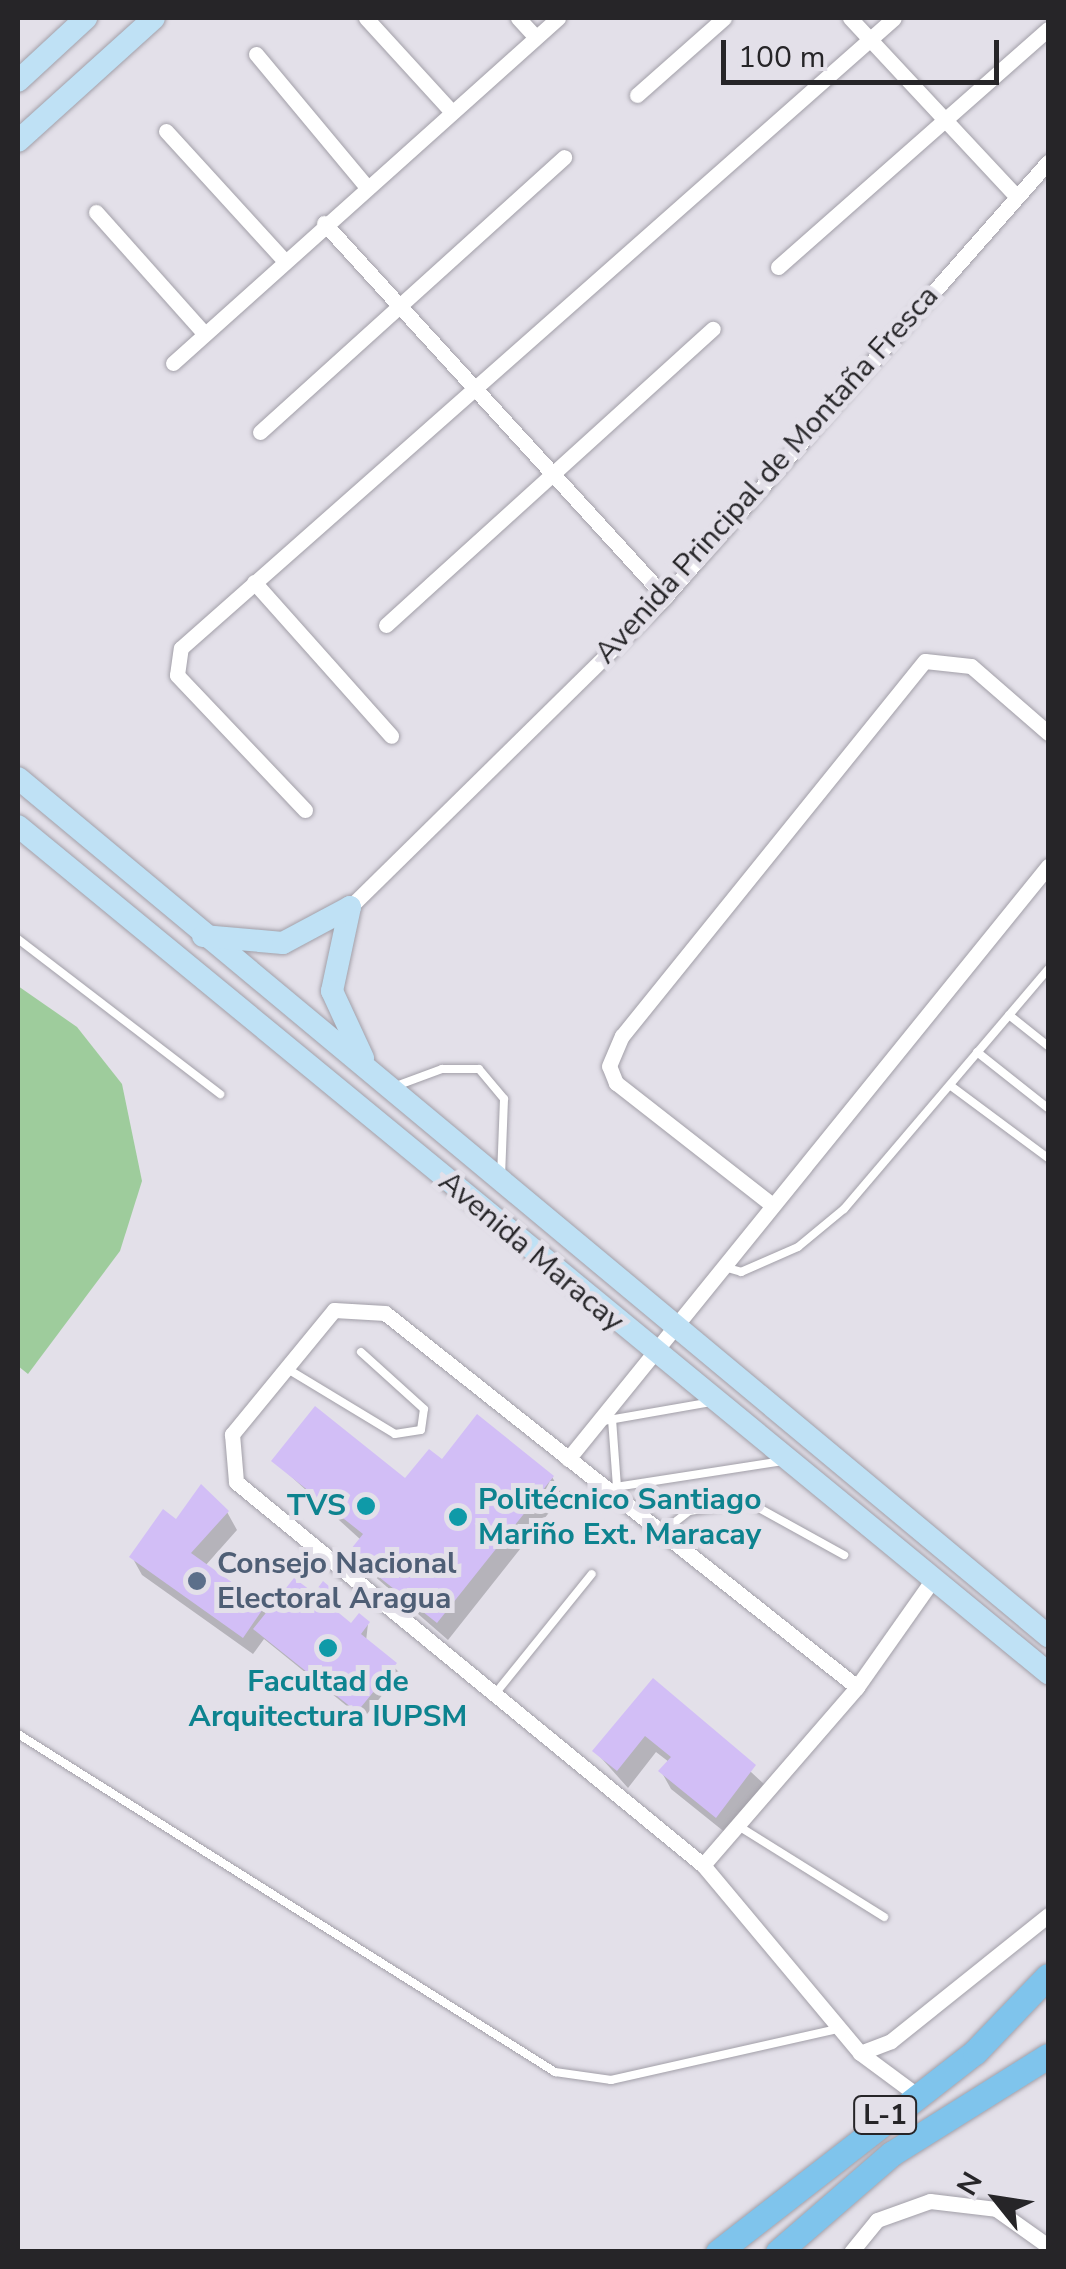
<!DOCTYPE html>
<meta charset="utf-8">
<style>
body{margin:0}
#map{position:relative;width:1066px;height:2269px;overflow:hidden;background:#e3e0e9;font-family:"Nunito Sans",sans-serif}
div>[style]{position:absolute}
[style*='--x']{left:calc(var(--x)*1px);top:calc(var(--y)*1px);width:calc(var(--w)*1px);rotate:calc(var(--a)*1deg)}
.green>*{inset:0;background:#9ecc9c}
.shadow>*{inset:0;background:#0003}
.building>*{inset:0;background:#d2bef6}
.roads{filter:drop-shadow(0 0 2px #a29fa8) drop-shadow(0 0 2px #a29fa8)}
.lane>*{height:8px;margin:-4px;padding:0 4px;transform-origin:4px;border-radius:4px;background:#fff}
.street>*{height:15px;margin:-7.5px;padding:0 7.5px;transform-origin:7.5px;border-radius:7.5px;background:#fff}
.secondary>*{height:22px;margin:-11px;padding:0 11px;transform-origin:11px;border-radius:11px;background:#bfe1f5}
.primary>*{height:25px;margin:-12.5px;padding:0 12.5px;transform-origin:12.5px;border-radius:12.5px;background:#7fc4ec}
.dots>*{width:28px;height:28px;translate:-50% -50%;box-sizing:border-box;border:5px solid #e3e0e9;border-radius:50%}
span{translate:-50% -50%;white-space:nowrap;text-align:center;line-height:1.15;-webkit-text-stroke:10px #e3e0e9;paint-order:stroke}
.shield-label span{padding:2px 8px;background:#e3e0e9;border:2px solid;border-radius:8px;-webkit-text-stroke-width:0}
.shield-label{font-size:28px;color:#262528;font-weight:700}
.street-label{font-size:30px;color:#262528}
.culture-label{font-size:30px;color:#0d838f;font-weight:700}
.left{translate:0 -50%;text-align:left}
.right{translate:-100% -50%;text-align:right}
.service-label{font-size:30px;color:#4e5e75;font-weight:700}
.frame{position:absolute;inset:0;border:20px solid #262528;pointer-events:none}
.north{position:absolute;left:946px;top:2149px;width:100px;height:100px;-webkit-text-stroke:8px #e3e0e9;paint-order:stroke;rotate:300deg;font-size:28px;font-weight:700;line-height:40px;text-align:center;color:#262528}
.north::after{content:'';display:block;margin:auto;width:35px;height:45px;background:#262528;clip-path:polygon(50% 0,100% 100%,50% 72%,0 100%)}
.scale{position:absolute;left:721px;top:40px;width:278px;height:45px;box-sizing:border-box;border:5px solid #262528;border-top:0;padding-left:12px;font-size:30px;line-height:35px;white-space:nowrap;color:#262528;-webkit-text-stroke:8px #e3e0e9;paint-order:stroke}
</style>
<div id="map">
<div class="green">
<i style="clip-path:polygon(18px 986px,77px 1027px,122px 1084px,142px 1181px,120px 1251px,28px 1374px,18px 1366px)"></i>
</div>
<div class="shadow">
<i style="clip-path:polygon(274px 1461px,406px 1482px,442px 1462px,552px 1477px,563px 1495px,448px 1640px,364px 1567px,354px 1549px,361px 1540px)"></i>
<i style="clip-path:polygon(227px 1512px,237px 1530px,205px 1566px,268px 1615px,335px 1594px,333px 1612px,351px 1626px,368px 1624px,366px 1641px,400px 1673px,363px 1719px,264px 1639px,253px 1654px,142px 1575px,132px 1557px,177px 1522px)"></i>
<i style="clip-path:polygon(653px 1681px,765px 1785px,727px 1834px,671px 1789px,661px 1771px,669px 1762px,656px 1752px,628px 1788px,595px 1751px)"></i>
</div>
<div class="building">
<i style="clip-path:polygon(315px 1406px,405px 1478px,429px 1449px,442px 1459px,477px 1414px,554px 1476px,437px 1623px,360px 1562px,351px 1549px,363px 1534px,271px 1461px)"></i>
<i style="clip-path:polygon(201px 1484px,229px 1511px,191px 1553px,265px 1606px,243px 1638px,129px 1557px,163px 1509px,176px 1519px)"></i>
<i style="clip-path:polygon(294px 1578px,314px 1593px,323px 1581px,337px 1593px,328px 1604px,351px 1623px,359px 1613px,370px 1622px,361px 1634px,397px 1663px,357px 1712px,253px 1629px)"></i>
<i style="clip-path:polygon(653px 1678px,756px 1765px,716px 1818px,658px 1771px,671px 1757px,645px 1736px,617px 1771px,592px 1751px)"></i>
</div>
<div class="roads">
<div class="lane">
<i style="--x:18;--y:939;--w:255;--a:37.5"></i>
<i style="--x:1009;--y:1015;--w:50;--a:38.5"></i>
<i style="--x:977;--y:1052;--w:90;--a:38.3"></i>
<i style="--x:396;--y:1086;--w:49;--a:-20.3"></i>
<i style="--x:442;--y:1069;--w:37;--a:0"></i>
<i style="--x:479;--y:1069;--w:39;--a:50"></i>
<i style="--x:504;--y:1099;--w:79;--a:92.2"></i>
<i style="--x:951;--y:1086;--w:121;--a:36.6"></i>
<i style="--x:724;--y:1267;--w:18;--a:16"></i>
<i style="--x:741;--y:1272;--w:62;--a:-23.7"></i>
<i style="--x:798;--y:1247;--w:60;--a:-39.6"></i>
<i style="--x:844;--y:1209;--w:315;--a:-49.6"></i>
<i style="--x:286;--y:1368;--w:127;--a:31.2"></i>
<i style="--x:395;--y:1434;--w:26;--a:-9"></i>
<i style="--x:421;--y:1430;--w:21;--a:-82"></i>
<i style="--x:424;--y:1409;--w:85;--a:-137.9"></i>
<i style="--x:612;--y:1419;--w:68;--a:85.8"></i>
<i style="--x:603;--y:1421;--w:111;--a:-9.9"></i>
<i style="--x:609;--y:1488;--w:176;--a:-8.8"></i>
<i style="--x:661;--y:1533;--w:36;--a:-38"></i>
<i style="--x:689;--y:1511;--w:60;--a:-8.7"></i>
<i style="--x:748;--y:1502;--w:110;--a:28.9"></i>
<i style="--x:495;--y:1694;--w:154;--a:-51.1"></i>
<i style="--x:18;--y:1734;--w:635;--a:32.19"></i>
<i style="--x:555;--y:2072;--w:57;--a:8.1"></i>
<i style="--x:611;--y:2080;--w:232;--a:-12.7"></i>
<i style="--x:740;--y:1827;--w:170;--a:32"></i>
</div>
<div class="street">
<i style="--x:366;--y:18;--w:125;--a:47.6"></i>
<i style="--x:518;--y:18;--w:26;--a:47"></i>
<i style="--x:850;--y:18;--w:243;--a:47"></i>
<i style="--x:256;--y:54;--w:170;--a:50.2"></i>
<i style="--x:637;--y:95;--w:116;--a:-41.5"></i>
<i style="--x:166;--y:131;--w:173;--a:47.6"></i>
<i style="--x:96;--y:212;--w:159;--a:48.3"></i>
<i style="--x:324;--y:223;--w:506;--a:47.64"></i>
<i style="--x:778;--y:267;--w:360;--a:-41.4"></i>
<i style="--x:173;--y:363;--w:517;--a:-41.86"></i>
<i style="--x:260;--y:432;--w:410;--a:-42.1"></i>
<i style="--x:254;--y:582;--w:206;--a:48.3"></i>
<i style="--x:386;--y:625;--w:441;--a:-42.2"></i>
<i style="--x:305;--y:810;--w:186;--a:-133.5"></i>
<i style="--x:177;--y:675;--w:27;--a:-82"></i>
<i style="--x:181;--y:648;--w:951;--a:-41.46"></i>
<i style="--x:350;--y:907;--w:442;--a:-44.5"></i>
<i style="--x:665;--y:597;--w:580;--a:-48.64"></i>
<i style="--x:771;--y:1204;--w:197;--a:-142"></i>
<i style="--x:616;--y:1083;--w:18;--a:-112"></i>
<i style="--x:609;--y:1066;--w:33;--a:-67"></i>
<i style="--x:622;--y:1036;--w:482;--a:-51.1"></i>
<i style="--x:925;--y:661;--w:46;--a:6.2"></i>
<i style="--x:971;--y:666;--w:102;--a:41"></i>
<i style="--x:568;--y:1459;--w:763;--a:-51.01"></i>
<i style="--x:857;--y:1687;--w:602;--a:-141.61"></i>
<i style="--x:385;--y:1313;--w:51;--a:-176.6"></i>
<i style="--x:334;--y:1310;--w:161;--a:129.4"></i>
<i style="--x:232;--y:1434;--w:48;--a:85.2"></i>
<i style="--x:236;--y:1482;--w:604;--a:39.36"></i>
<i style="--x:703;--y:1865;--w:235;--a:-49.1"></i>
<i style="--x:857;--y:1687;--w:133;--a:-54.8"></i>
<i style="--x:703;--y:1865;--w:245;--a:50.1"></i>
<i style="--x:860;--y:2053;--w:33;--a:-21"></i>
<i style="--x:891;--y:2041;--w:201;--a:-38.7"></i>
<i style="--x:860;--y:2053;--w:67;--a:36.5"></i>
<i style="--x:851;--y:2252;--w:41;--a:-50.9"></i>
<i style="--x:877;--y:2220;--w:56;--a:-19.7"></i>
<i style="--x:930;--y:2201;--w:66;--a:6.9"></i>
<i style="--x:996;--y:2209;--w:64;--a:35.4"></i>
</div>
<div class="secondary">
<i style="--x:18;--y:81;--w:93;--a:-42.8"></i>
<i style="--x:18;--y:141;--w:183;--a:-42.1"></i>
<i style="--x:18;--y:778;--w:1341;--a:39.79"></i>
<i style="--x:18;--y:826;--w:1334;--a:39.43"></i>
<i style="--x:350;--y:907;--w:86;--a:102.1"></i>
<i style="--x:332;--y:991;--w:74;--a:65.2"></i>
<i style="--x:203;--y:936;--w:80;--a:5"></i>
<i style="--x:283;--y:943;--w:76;--a:-28.2"></i>
</div>
<div class="primary">
<i style="--x:718;--y:2252;--w:326;--a:-37.9"></i>
<i style="--x:975;--y:2052;--w:105;--a:-46.2"></i>
<i style="--x:778;--y:2252;--w:150;--a:-40.9"></i>
<i style="--x:891;--y:2154;--w:185;--a:-32"></i>
</div>
</div>
<div class="dots">
<i style="left:366px;top:1506px;background:#0f9aa8"></i>
<i style="left:458px;top:1517px;background:#0f9aa8"></i>
<i style="left:197px;top:1581px;background:#5c6f8a"></i>
<i style="left:328px;top:1648px;background:#0f9aa8"></i>
</div>
<div class="shield-label">
<span style="left:885px;top:2115px">L-1</span>
</div>
<div class="street-label">
<span style="left:767px;top:475px;rotate:-48deg">Avenida Principal de Montaña Fresca</span>
<span style="left:531px;top:1252px;rotate:40deg">Avenida Maracay</span>
</div>
<div class="culture-label">
<span class="left" style="left:478px;top:1517px">Politécnico Santiago<br>Mariño Ext. Maracay</span>
<span class="right" style="left:346px;top:1506px">TVS</span>
<span style="left:328px;top:1699px">Facultad de<br>Arquitectura IUPSM</span>
</div>
<div class="service-label">
<span class="left" style="left:217px;top:1581px">Consejo Nacional<br>Electoral Aragua</span>
</div>
<div class="frame"></div>
<div class="north">N</div>
<div class="scale">100 m</div>
</div>
